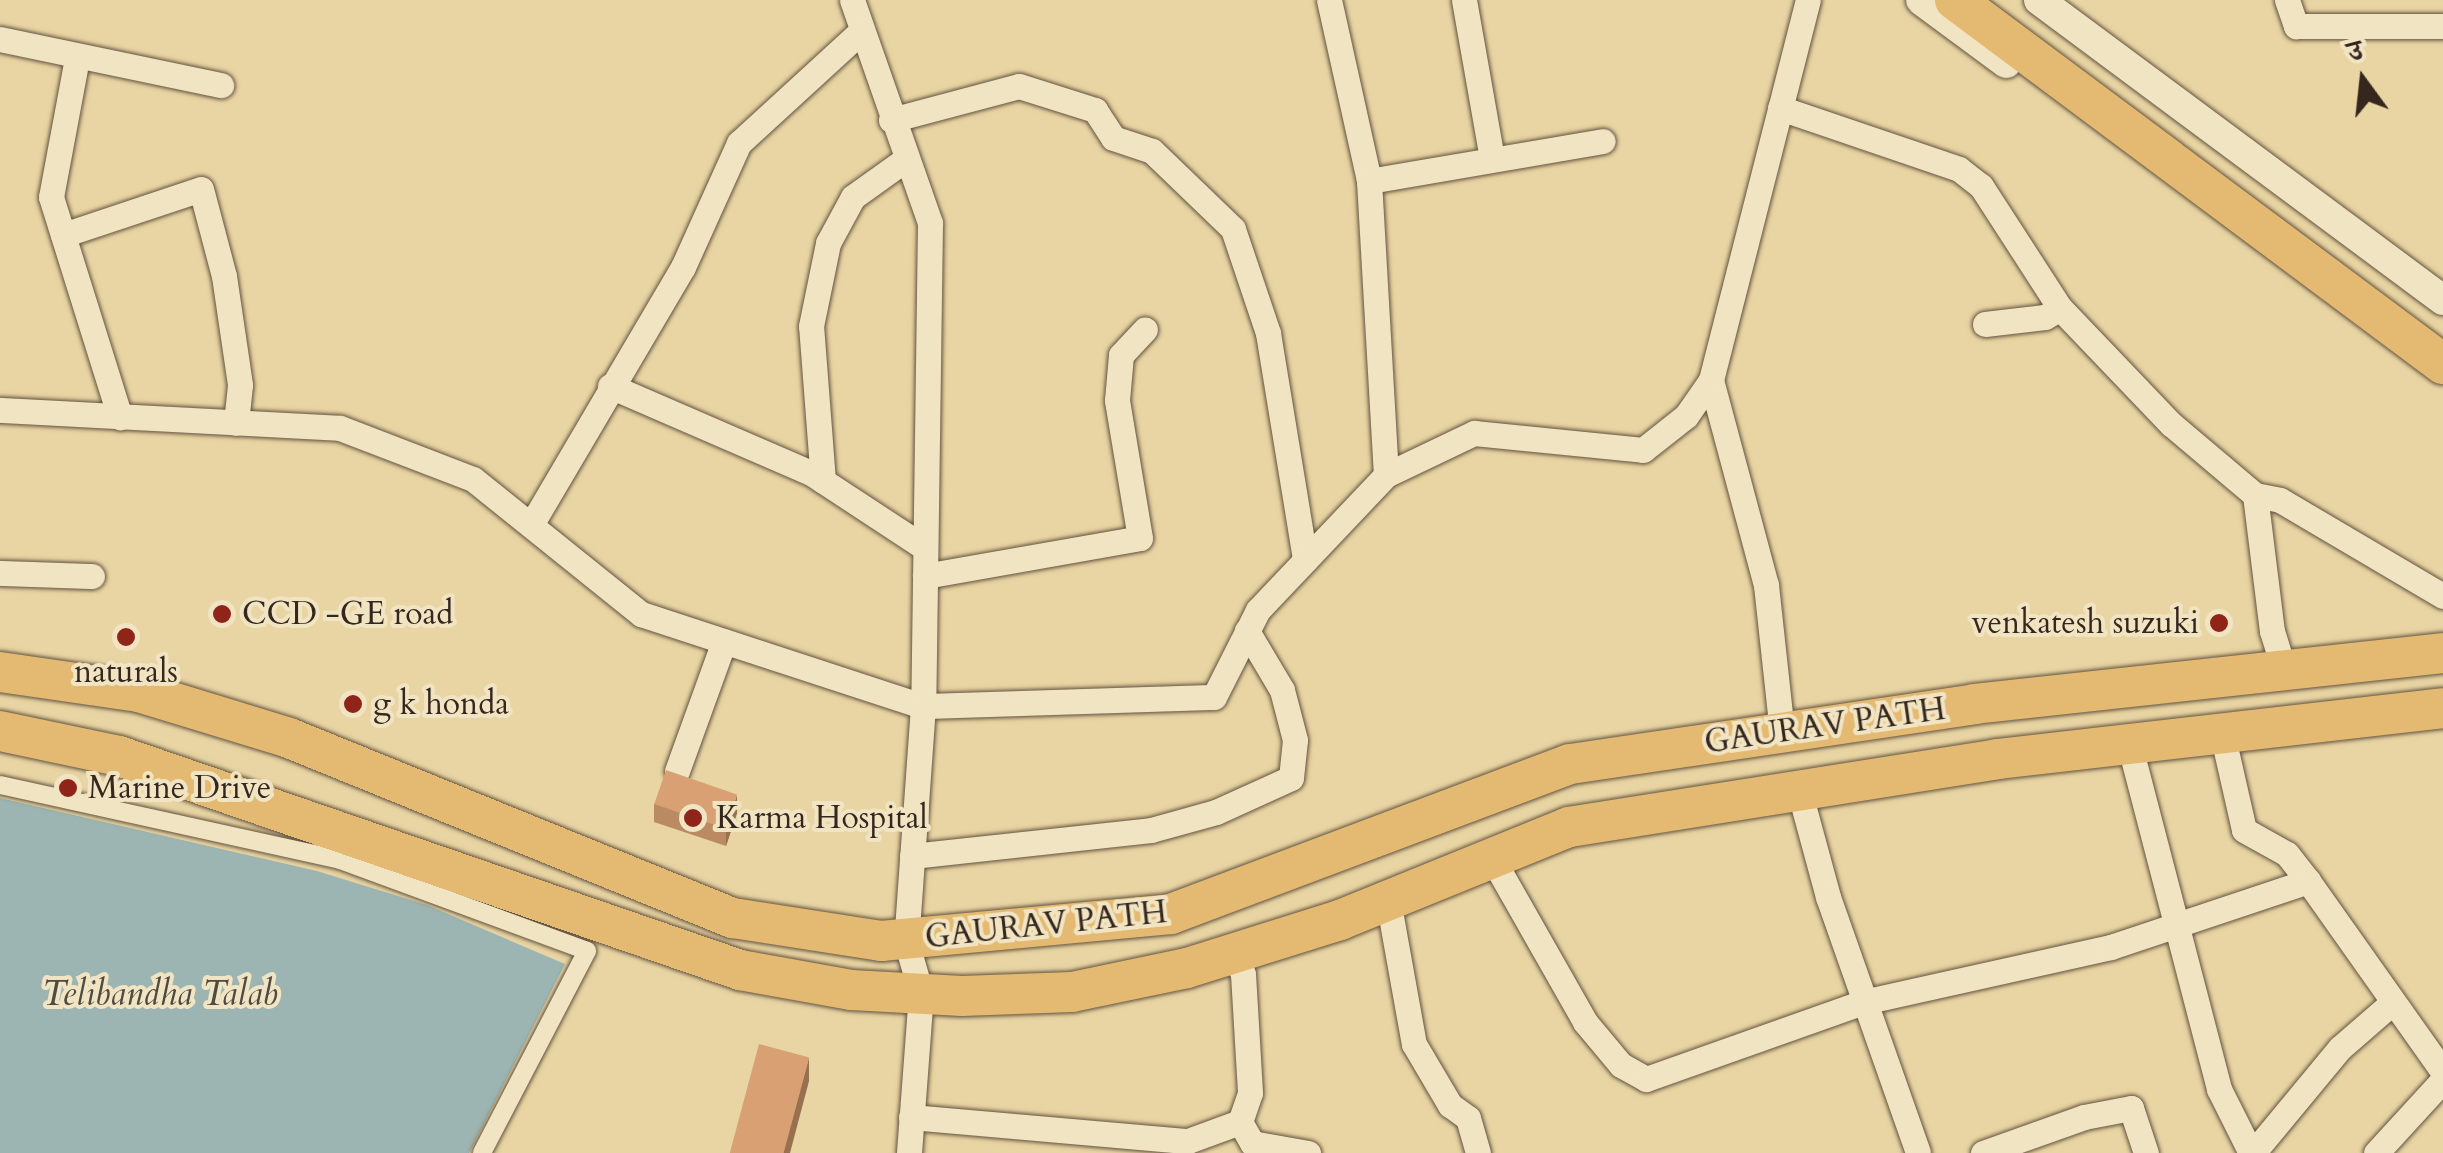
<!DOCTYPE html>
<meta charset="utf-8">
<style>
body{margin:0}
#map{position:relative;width:2443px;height:1153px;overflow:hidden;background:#e9d5a3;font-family:Cardo,"Noto Serif Devanagari",serif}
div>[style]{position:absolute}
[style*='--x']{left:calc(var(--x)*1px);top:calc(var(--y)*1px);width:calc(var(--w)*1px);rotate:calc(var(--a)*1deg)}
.water>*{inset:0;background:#9db5b2}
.roads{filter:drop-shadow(0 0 2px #62523f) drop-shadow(0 0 2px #62523f)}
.pedestrian>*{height:18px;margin:-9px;padding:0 9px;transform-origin:9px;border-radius:9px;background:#f1e4c3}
.minor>*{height:25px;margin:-12.5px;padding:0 12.5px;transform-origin:12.5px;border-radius:12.5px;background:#f1e4c3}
.tertiary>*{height:30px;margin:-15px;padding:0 15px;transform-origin:15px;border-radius:15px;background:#f1e4c3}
.primary>*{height:40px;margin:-20px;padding:0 20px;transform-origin:20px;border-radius:20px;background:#e4ba72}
.trunk>*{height:40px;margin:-20px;padding:0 20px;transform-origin:20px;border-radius:20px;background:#e4ba72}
.wall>*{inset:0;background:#ba8a63}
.shaded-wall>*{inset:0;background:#977050}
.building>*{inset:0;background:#d8a073;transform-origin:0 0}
.dots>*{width:28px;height:28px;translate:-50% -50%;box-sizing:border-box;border:5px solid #f1e4c3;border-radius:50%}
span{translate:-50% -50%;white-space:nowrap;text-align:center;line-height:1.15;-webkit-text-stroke:8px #f1e4c3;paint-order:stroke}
.poi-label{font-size:32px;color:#35271e}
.left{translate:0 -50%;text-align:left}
.right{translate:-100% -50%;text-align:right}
.street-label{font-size:32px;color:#35271e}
.water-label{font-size:35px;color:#4f4a43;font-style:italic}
.north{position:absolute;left:2313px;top:30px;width:100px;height:100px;-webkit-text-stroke:8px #f1e4c3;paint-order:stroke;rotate:345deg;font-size:28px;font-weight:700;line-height:40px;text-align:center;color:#35271e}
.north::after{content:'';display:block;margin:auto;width:35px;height:45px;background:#35271e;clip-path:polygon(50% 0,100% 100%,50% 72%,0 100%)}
</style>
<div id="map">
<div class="water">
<i style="clip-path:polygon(0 798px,317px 871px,427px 905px,565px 964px,469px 1153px,0 1153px)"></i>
</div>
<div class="roads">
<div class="pedestrian">
<i style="--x:0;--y:785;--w:348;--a:12.4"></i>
<i style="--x:340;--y:860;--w:263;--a:20.2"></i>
<i style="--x:587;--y:951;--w:228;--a:117.5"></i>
</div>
<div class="minor">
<i style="--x:852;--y:0;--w:236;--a:70.7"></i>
<i style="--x:930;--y:223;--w:483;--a:90.8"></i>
<i style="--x:923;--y:706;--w:236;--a:94.1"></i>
<i style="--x:906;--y:941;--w:54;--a:73.9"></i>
<i style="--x:921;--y:993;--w:160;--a:94.3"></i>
<i style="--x:1329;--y:0;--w:185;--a:77.5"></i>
<i style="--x:1369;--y:181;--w:294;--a:86.7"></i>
<i style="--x:1464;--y:0;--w:160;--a:80"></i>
<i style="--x:2287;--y:0;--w:28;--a:71"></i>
<i style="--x:2296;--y:26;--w:147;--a:0"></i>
<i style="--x:0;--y:39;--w:226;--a:11.8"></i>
<i style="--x:77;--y:58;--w:141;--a:100.6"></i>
<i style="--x:51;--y:197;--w:231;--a:72.6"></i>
<i style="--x:1780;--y:108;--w:189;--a:18.8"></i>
<i style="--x:1959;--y:169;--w:28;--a:38"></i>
<i style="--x:1981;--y:186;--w:145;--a:57.1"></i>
<i style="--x:2060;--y:308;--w:161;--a:46.3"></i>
<i style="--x:2171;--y:424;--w:110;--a:40.2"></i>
<i style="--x:2255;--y:495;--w:25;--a:11"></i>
<i style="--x:2280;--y:500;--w:189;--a:30.5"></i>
<i style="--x:891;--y:120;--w:132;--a:-14.9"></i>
<i style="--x:1019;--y:86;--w:80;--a:17.5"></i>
<i style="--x:1095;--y:110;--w:33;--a:57"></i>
<i style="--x:1113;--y:138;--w:41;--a:18.4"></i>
<i style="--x:1152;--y:151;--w:112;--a:43.9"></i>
<i style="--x:1233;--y:229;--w:110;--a:71.4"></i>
<i style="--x:1268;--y:333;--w:230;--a:80.7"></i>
<i style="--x:1369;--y:181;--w:237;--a:-9.7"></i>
<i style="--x:63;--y:235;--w:145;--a:-18.4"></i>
<i style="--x:201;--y:189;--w:90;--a:75.2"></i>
<i style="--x:224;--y:276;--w:110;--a:81.6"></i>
<i style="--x:240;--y:385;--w:38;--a:96"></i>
<i style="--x:1985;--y:324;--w:60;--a:-6.7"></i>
<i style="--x:2045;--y:317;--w:17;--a:-31"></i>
<i style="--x:1711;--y:380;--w:212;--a:75"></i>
<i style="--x:1766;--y:585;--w:149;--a:83.8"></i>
<i style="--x:610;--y:386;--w:219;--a:23.4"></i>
<i style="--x:811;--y:473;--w:136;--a:33.3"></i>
<i style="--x:0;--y:410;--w:340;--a:3"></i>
<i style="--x:340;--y:428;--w:142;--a:21"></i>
<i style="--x:473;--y:479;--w:216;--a:38.8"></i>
<i style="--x:641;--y:614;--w:297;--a:18.1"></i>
<i style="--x:923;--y:706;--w:291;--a:-1.8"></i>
<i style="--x:1214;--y:697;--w:97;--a:-63.2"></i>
<i style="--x:1258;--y:610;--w:186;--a:-46.5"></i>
<i style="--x:1386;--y:475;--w:98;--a:-25.5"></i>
<i style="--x:1474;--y:433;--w:170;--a:5.7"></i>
<i style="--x:1643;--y:450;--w:55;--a:-38.3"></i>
<i style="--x:1686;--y:416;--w:44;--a:-55.2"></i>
<i style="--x:1711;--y:380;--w:392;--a:-75.7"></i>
<i style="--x:823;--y:481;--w:155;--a:-94.4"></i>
<i style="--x:811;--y:326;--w:85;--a:-78.4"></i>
<i style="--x:828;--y:243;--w:52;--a:-61.5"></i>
<i style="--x:853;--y:197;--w:65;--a:-35.6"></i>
<i style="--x:2255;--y:495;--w:137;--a:82.9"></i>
<i style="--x:2272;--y:631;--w:41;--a:72.9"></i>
<i style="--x:531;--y:525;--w:299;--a:-59.5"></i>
<i style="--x:683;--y:267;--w:136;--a:-65.7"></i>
<i style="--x:739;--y:143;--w:163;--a:-42.5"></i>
<i style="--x:0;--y:573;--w:92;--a:1.9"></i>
<i style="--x:925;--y:576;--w:218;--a:-10"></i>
<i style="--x:1140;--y:538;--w:140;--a:-99.5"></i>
<i style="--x:1117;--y:400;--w:45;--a:-84.9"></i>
<i style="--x:1121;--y:355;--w:35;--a:-47"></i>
<i style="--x:2222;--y:733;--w:99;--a:77.2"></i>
<i style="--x:2244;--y:830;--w:49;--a:29.2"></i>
<i style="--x:2287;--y:854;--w:34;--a:52"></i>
<i style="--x:2129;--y:743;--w:358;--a:75.4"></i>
<i style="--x:2219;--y:1089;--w:72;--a:63.4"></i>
<i style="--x:677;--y:771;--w:138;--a:-70.1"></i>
<i style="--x:1799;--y:790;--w:111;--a:74.8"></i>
<i style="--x:1828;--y:897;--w:271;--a:70.6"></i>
<i style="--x:912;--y:856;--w:240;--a:-6.2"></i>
<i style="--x:1151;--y:830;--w:67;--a:-15.5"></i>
<i style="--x:1216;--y:812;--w:82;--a:-24.4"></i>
<i style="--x:1291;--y:778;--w:38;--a:-84"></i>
<i style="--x:1295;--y:740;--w:52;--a:-104.6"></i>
<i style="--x:1282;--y:690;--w:69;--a:-120.7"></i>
<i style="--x:1492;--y:858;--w:189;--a:60.4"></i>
<i style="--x:1585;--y:1022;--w:56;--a:50.1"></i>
<i style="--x:1621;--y:1065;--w:29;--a:29"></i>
<i style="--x:1646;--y:1079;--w:230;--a:-19.5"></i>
<i style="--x:1863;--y:1002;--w:254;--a:-12.5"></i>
<i style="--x:2111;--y:947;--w:208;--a:-18.5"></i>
<i style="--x:2308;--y:881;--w:234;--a:54.7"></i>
<i style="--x:1388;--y:900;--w:146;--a:79.8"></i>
<i style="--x:1414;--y:1044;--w:71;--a:59.5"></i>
<i style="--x:1450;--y:1105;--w:22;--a:36"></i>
<i style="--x:1468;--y:1118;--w:36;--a:74"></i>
<i style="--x:1234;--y:953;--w:23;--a:67"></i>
<i style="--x:1243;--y:974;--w:119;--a:86.6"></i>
<i style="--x:1250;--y:1093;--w:31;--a:109"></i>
<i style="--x:911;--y:1117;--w:278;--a:5"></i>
<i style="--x:1188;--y:1141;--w:55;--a:-20.1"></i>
<i style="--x:1240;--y:1122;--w:24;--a:60"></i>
<i style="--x:1252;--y:1143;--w:57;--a:10.1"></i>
<i style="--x:1983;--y:1153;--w:107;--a:-19.6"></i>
<i style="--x:2084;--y:1117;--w:48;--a:-10.8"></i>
<i style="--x:2131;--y:1108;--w:47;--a:71.6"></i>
<i style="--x:2253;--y:1153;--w:136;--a:-50.4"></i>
<i style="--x:2340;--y:1048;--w:70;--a:-41"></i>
<i style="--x:2376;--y:1153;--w:99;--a:-47.5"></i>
</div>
<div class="tertiary">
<i style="--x:1921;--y:0;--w:106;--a:36.5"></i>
<i style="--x:2039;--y:0;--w:503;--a:36.6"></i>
</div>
<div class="primary">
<i style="--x:0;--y:672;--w:140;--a:8.2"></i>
<i style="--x:139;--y:692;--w:157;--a:17"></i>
<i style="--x:289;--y:738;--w:479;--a:22.1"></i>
<i style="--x:733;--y:918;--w:150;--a:8.8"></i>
<i style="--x:881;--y:941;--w:291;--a:-5.3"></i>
<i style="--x:1171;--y:914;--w:426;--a:-20.6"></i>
<i style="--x:1570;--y:764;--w:408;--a:-8.4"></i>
<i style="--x:1974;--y:704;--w:472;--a:-6.2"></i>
<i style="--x:0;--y:731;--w:122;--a:11.9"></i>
<i style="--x:119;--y:756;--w:657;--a:19.01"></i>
<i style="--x:740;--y:970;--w:113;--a:10.2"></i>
<i style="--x:851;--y:990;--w:111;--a:3.1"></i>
<i style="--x:962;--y:996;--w:110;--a:-2.1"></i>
<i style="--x:1072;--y:992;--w:117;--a:-11.8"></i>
<i style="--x:1187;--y:968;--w:160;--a:-17.4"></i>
<i style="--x:1340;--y:920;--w:247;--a:-22.1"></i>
<i style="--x:1569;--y:827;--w:433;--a:-9"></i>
<i style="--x:1997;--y:759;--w:449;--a:-6.5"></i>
</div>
<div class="trunk">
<i style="--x:1955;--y:0;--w:609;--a:36.72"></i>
</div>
</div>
<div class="wall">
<i style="clip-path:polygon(654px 804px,737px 813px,726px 846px,654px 822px)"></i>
</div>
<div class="shaded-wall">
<i style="clip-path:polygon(737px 795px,737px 813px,726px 846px,726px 828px)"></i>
<i style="clip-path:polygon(809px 1057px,809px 1081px,790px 1153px,783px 1153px)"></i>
</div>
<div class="building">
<i style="left:666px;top:770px;width:75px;height:36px;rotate:19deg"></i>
<i style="left:759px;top:1044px;width:52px;height:113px;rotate:15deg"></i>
</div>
<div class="dots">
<i style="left:222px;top:614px;background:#8f2418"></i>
<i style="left:2219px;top:623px;background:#8f2418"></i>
<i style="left:126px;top:637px;background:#8f2418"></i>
<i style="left:353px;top:704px;background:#8f2418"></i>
<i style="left:68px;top:788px;background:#8f2418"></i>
<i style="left:693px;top:818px;background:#8f2418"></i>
</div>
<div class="poi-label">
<span class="left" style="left:242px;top:614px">CCD -GE road</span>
<span class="right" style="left:2199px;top:623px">venkatesh suzuki</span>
<span style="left:126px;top:672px">naturals</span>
<span class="left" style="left:373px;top:704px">g k honda</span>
<span class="left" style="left:88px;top:788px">Marine Drive</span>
<span class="left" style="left:716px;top:818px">Karma Hospital</span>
</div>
<div class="street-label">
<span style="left:1825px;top:726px;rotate:-8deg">GAURAV PATH</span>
<span style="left:1046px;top:925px;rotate:-6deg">GAURAV PATH</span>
</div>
<div class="water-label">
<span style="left:160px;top:994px">Telibandha Talab</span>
</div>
<div class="north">उ</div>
</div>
